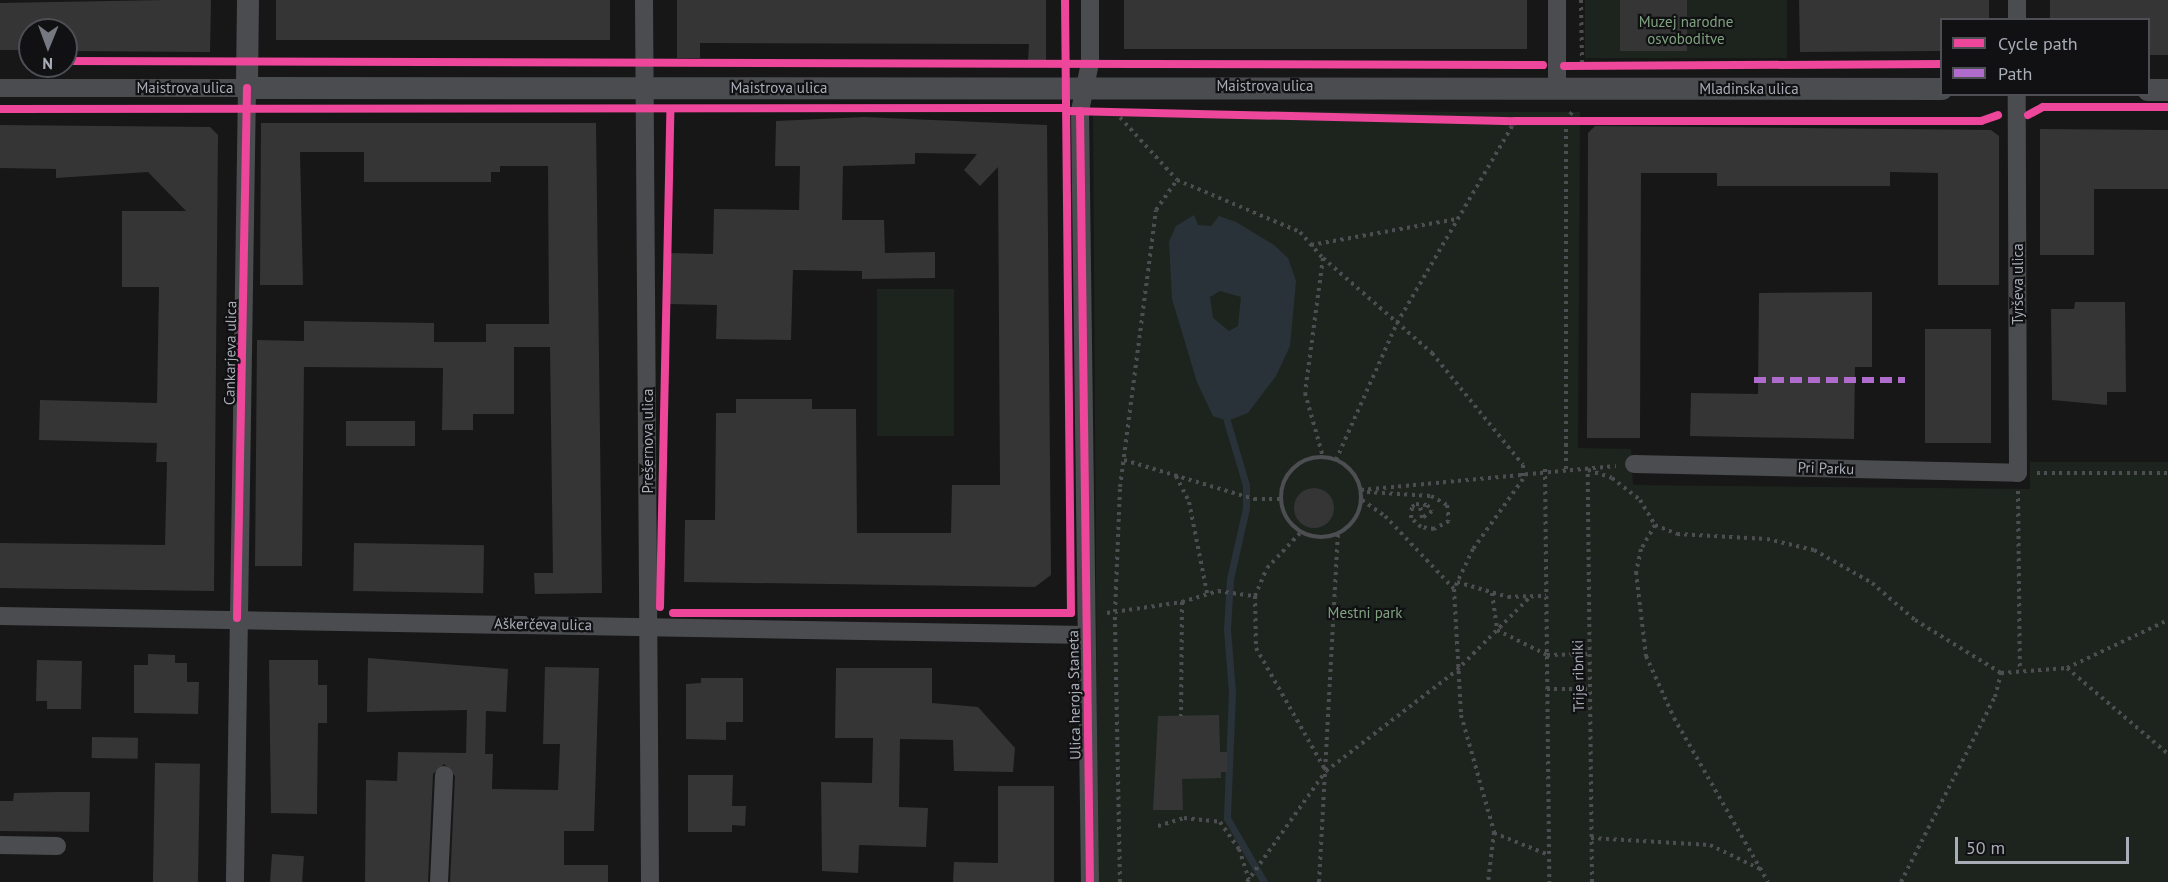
<!DOCTYPE html>
<meta charset="utf-8">
<style>
body{margin:0}
#map{position:relative;width:2168px;height:882px;overflow:hidden;background:#171717;font-family:"PT Sans",sans-serif}
div>[style]{position:absolute}
[style*='--x']{left:calc(var(--x)*1px);top:calc(var(--y)*1px);width:calc(var(--w)*1px);rotate:calc(var(--a)*1deg)}
.green>*{inset:0;background:#1d241e;transform-origin:0 0}
.water>*{inset:0;background:#2a3239}
.stream>*{height:7px;margin:-3.5px;padding:0 3.5px;transform-origin:3.5px;border-radius:3.5px;background:#2a3239}
.building>*{inset:0;background:#353536;transform-origin:0 0}
.round{border-radius:50%}
.path>*{height:4px;margin-top:-2px;transform-origin:0;background:repeating-linear-gradient(90deg,#4d4e52 0 3px,transparent 0 7.5px)}
.path>.ring{margin:-2px;padding:0;box-sizing:content-box;background:none;border:4px solid #4d4e52;border-radius:50%}
.minor>*{height:18px;margin:-9px;padding:0 9px;transform-origin:9px;border-radius:9px;background:#4b4c50}
.tertiary>*{height:22px;margin:-11px;padding:0 11px;transform-origin:11px;border-radius:11px;background:#4b4c50}
.quiet>*{height:6px;margin-top:-3px;transform-origin:0;background:repeating-linear-gradient(90deg,#b06ccc 0 12px,transparent 0 18px)}
.cycleway>*{height:8px;margin:-4px;padding:0 4px;transform-origin:4px;border-radius:4px;background:#ed469a}
span{translate:-50% -50%;white-space:nowrap;text-align:center;line-height:1.15;-webkit-text-stroke:4.5px #111113;paint-order:stroke}
.park-label{font-size:15px;color:#7fa381}
.street-label{font-size:15px;color:#a8adb8}
.legend{position:absolute;left:1940px;top:18px;width:210px;height:78px;box-sizing:border-box;background:#111113;border:2px solid #4d4f55;margin:0;padding:8px 10px;list-style:none;font-size:18px;color:#a8adb8}
.legend li{display:flex;align-items:center;gap:12px;height:30px}
.legend b{width:30px;border:2px solid #4d4f55}
.north{position:absolute;left:18px;top:18px;width:60px;height:60px;box-sizing:border-box;background:#111113;border:2px solid #4d4f55;border-radius:50%;rotate:181deg;font-size:16px;font-weight:700;line-height:24px;text-align:center;color:#a8adb8}
.north::after{content:'';display:block;margin:auto;width:21px;height:27px;background:#757880;clip-path:polygon(50% 0,100% 100%,50% 72%,0 100%)}
.scale{position:absolute;left:1955px;top:837px;width:174px;height:27px;box-sizing:border-box;border:3px solid #a8adb8;border-top:0;padding-left:8px;font-size:18px;line-height:21px;white-space:nowrap;color:#a8adb8;-webkit-text-stroke:4px #111113;paint-order:stroke}
</style>
<div id="map">
<div class="green">
<i style="left:1585px;top:0;width:202px;height:58px"></i>
<i style="clip-path:polygon(1093px 111px,1580px 112px,1578px 448px,1631px 449px,1633px 485px,2030px 489px,2030px 462px,2168px 462px,2168px 882px,1098px 882px)"></i>
<i style="left:877px;top:289px;width:77px;height:147px"></i>
</div>
<div class="water">
<i style="clip-path:polygon(evenodd,1194px 215px,1198px 225px,1211px 226px,1219px 216px,1236px 222px,1274px 245px,1288px 258px,1296px 281px,1290px 346px,1276px 376px,1248px 413px,1227px 421px,1213px 416px,1197px 382px,1172px 299px,1169px 242px,1176px 226px,1194px 215px,1220px 291px,1241px 297px,1238px 326px,1229px 331px,1213px 318px,1210px 297px,1220px 291px)"></i>
</div>
<div class="stream">
<i style="--x:1227;--y:421;--w:67;--a:73.5"></i>
<i style="--x:1246;--y:485;--w:23;--a:90"></i>
<i style="--x:1246;--y:508;--w:73;--a:102.7"></i>
<i style="--x:1230;--y:579;--w:50;--a:93.4"></i>
<i style="--x:1227;--y:629;--w:63;--a:85.5"></i>
<i style="--x:1232;--y:692;--w:126;--a:92.3"></i>
<i style="--x:1227;--y:818;--w:74;--a:60"></i>
</div>
<div class="building">
<i style="clip-path:polygon(165px 0,211px 0,210px 52px,66px 51px,66px 30px,30px 30px,30px 50px,0 50px,0 3px)"></i>
<i style="left:276px;top:0;width:334px;height:40px"></i>
<i style="clip-path:polygon(677px 0,1046px 0,1046px 60px,1028px 60px,1029px 44px,700px 43px,700px 58px,677px 58px)"></i>
<i style="left:1124px;top:0;width:403px;height:49px"></i>
<i style="left:1620px;top:0;width:67px;height:51px"></i>
<i style="clip-path:polygon(1799px 0,1989px 0,1989px 20px,1941px 20px,1941px 51px,1800px 52px)"></i>
<i style="clip-path:polygon(2050px 0,2168px 0,2168px 55px,2148px 55px,2148px 20px,2050px 20px)"></i>
<i style="clip-path:polygon(864px 117px,1047px 125px,1051px 575px,1035px 587px,684px 582px,685px 520px,715px 520px,716px 413px,736px 413px,736px 399px,812px 399px,812px 409px,856px 409px,857px 533px,951px 533px,952px 485px,1000px 485px,998px 167px,980px 186px,964px 170px,977px 154px,915px 153px,915px 164px,843px 166px,842px 220px,884px 220px,885px 253px,935px 252px,935px 278px,862px 279px,862px 271px,793px 270px,791px 340px,716px 339px,717px 305px,668px 304px,669px 253px,713px 254px,714px 209px,799px 210px,800px 166px,775px 166px,776px 121px)"></i>
<i style="clip-path:polygon(261px 123px,596px 123px,602px 593px,535px 594px,534px 573px,553px 573px,550px 347px,514px 347px,514px 414px,473px 414px,473px 430px,442px 430px,443px 368px,304px 367px,302px 566px,255px 566px,257px 340px,304px 341px,304px 321px,434px 323px,434px 342px,486px 342px,486px 324px,549px 324px,548px 166px,500px 166px,500px 172px,491px 172px,491px 182px,364px 182px,364px 152px,300px 152px,303px 285px,260px 285px)"></i>
<i style="clip-path:polygon(0 125px,210px 127px,218px 135px,214px 591px,0 588px,0 543px,165px 545px,167px 462px,156px 462px,157px 443px,39px 440px,40px 400px,157px 403px,159px 287px,122px 287px,122px 211px,186px 211px,148px 172px,56px 178px,56px 169px,0 168px)"></i>
<i style="clip-path:polygon(1595px 126px,1991px 130px,1999px 136px,1999px 285px,1938px 285px,1938px 173px,1890px 172px,1890px 186px,1717px 186px,1717px 173px,1641px 173px,1640px 438px,1587px 438px,1588px 133px)"></i>
<i style="clip-path:polygon(2040px 129px,2168px 130px,2168px 189px,2094px 189px,2094px 255px,2040px 255px)"></i>
<i style="clip-path:polygon(1872px 292px,1872px 367px,1855px 367px,1854px 439px,1690px 436px,1691px 393px,1758px 394px,1759px 293px)"></i>
<i style="clip-path:polygon(2075px 302px,2125px 302px,2126px 392px,2107px 392px,2107px 405px,2052px 400px,2051px 309px,2074px 309px)"></i>
<i style="left:1925px;top:329px;width:66px;height:114px"></i>
<i style="left:346px;top:421px;width:69px;height:25px"></i>
<i class="round" style="left:1294px;top:488px;width:40px;height:40px"></i>
<i style="left:354px;top:543px;width:130px;height:48px;rotate:1deg"></i>
<i style="clip-path:polygon(148px 654px,175px 655px,175px 663px,187px 663px,187px 682px,199px 682px,198px 714px,134px 713px,134px 665px,148px 665px)"></i>
<i style="clip-path:polygon(368px 658px,508px 669px,506px 712px,486px 711px,485px 754px,493px 754px,492px 789px,558px 790px,560px 744px,543px 744px,545px 667px,599px 668px,594px 831px,564px 831px,564px 865px,608px 865px,608px 882px,450px 882px,455px 776px,444px 764px,433px 774px,428px 882px,365px 882px,366px 780px,397px 781px,398px 752px,466px 753px,467px 710px,367px 712px)"></i>
<i style="clip-path:polygon(37px 660px,82px 661px,81px 709px,47px 709px,47px 701px,36px 701px)"></i>
<i style="clip-path:polygon(269px 660px,318px 660px,318px 685px,327px 685px,327px 723px,318px 723px,317px 814px,271px 813px)"></i>
<i style="clip-path:polygon(836px 668px,932px 668px,932px 703px,978px 707px,1015px 748px,1013px 772px,954px 771px,953px 740px,900px 739px,899px 807px,928px 808px,926px 847px,859px 845px,858px 873px,822px 871px,821px 782px,872px 783px,873px 738px,835px 738px)"></i>
<i style="clip-path:polygon(701px 678px,743px 678px,743px 722px,726px 722px,726px 740px,686px 739px,686px 684px,701px 683px)"></i>
<i style="clip-path:polygon(1219px 715px,1220px 752px,1227px 752px,1227px 772px,1221px 772px,1221px 778px,1182px 779px,1183px 810px,1153px 810px,1158px 716px)"></i>
<i style="left:92px;top:737px;width:46px;height:21px;rotate:1deg"></i>
<i style="left:155px;top:763px;width:45px;height:119px;rotate:1deg"></i>
<i style="clip-path:polygon(688px 775px,733px 775px,732px 806px,746px 806px,745px 826px,732px 825px,732px 832px,688px 832px)"></i>
<i style="clip-path:polygon(998px 786px,1054px 786px,1054px 882px,953px 882px,954px 862px,998px 863px)"></i>
<i style="clip-path:polygon(58px 792px,90px 792px,89px 832px,0 831px,0 801px,13px 801px,14px 793px)"></i>
<i style="left:272px;top:854px;width:32px;height:28px;rotate:4deg"></i>
</div>
<div class="path">
<i style="--x:1581;--y:0;--w:66;--a:89.1"></i>
<i style="--x:1115;--y:112;--w:92;--a:47.6"></i>
<i style="--x:1177;--y:180;--w:134;--a:22.9"></i>
<i style="--x:1300;--y:232;--w:35;--a:49"></i>
<i style="--x:1323;--y:258;--w:136;--a:97.6"></i>
<i style="--x:1305;--y:393;--w:66;--a:74.3"></i>
<i style="--x:1311;--y:245;--w:148;--a:-10.1"></i>
<i style="--x:1323;--y:258;--w:145;--a:41.1"></i>
<i style="--x:1432;--y:353;--w:144;--a:50.9"></i>
<i style="--x:1523;--y:465;--w:14;--a:90"></i>
<i style="--x:1523;--y:479;--w:86;--a:125.5"></i>
<i style="--x:1473;--y:549;--w:44;--a:115.4"></i>
<i style="--x:1454;--y:589;--w:126;--a:86.8"></i>
<i style="--x:1461;--y:715;--w:122;--a:74.2"></i>
<i style="--x:1494;--y:832;--w:50;--a:96.8"></i>
<i class="ring" style="left:1281px;top:457px;width:76px;height:76px"></i>
<i style="--x:1124;--y:460;--w:136;--a:16.7"></i>
<i style="--x:1254;--y:499;--w:27;--a:0"></i>
<i style="--x:1336;--y:460;--w:150;--a:-66"></i>
<i style="--x:1397;--y:323;--w:234;--a:-59.7"></i>
<i style="--x:1545;--y:469;--w:413;--a:89.4"></i>
<i style="--x:1566;--y:469;--w:348;--a:-90"></i>
<i style="--x:1566;--y:121;--w:11;--a:-56"></i>
<i style="--x:2037;--y:473;--w:131;--a:0"></i>
<i style="--x:1176;--y:476;--w:29;--a:63"></i>
<i style="--x:1189;--y:502;--w:93;--a:78.8"></i>
<i style="--x:1361;--y:490;--w:256;--a:-5.4"></i>
<i style="--x:2018;--y:491;--w:179;--a:89.4"></i>
<i style="--x:1367;--y:492;--w:64;--a:3.6"></i>
<i style="--x:1431;--y:496;--w:18;--a:29"></i>
<i style="--x:1447;--y:505;--w:16;--a:83"></i>
<i style="--x:1449;--y:521;--w:17;--a:152"></i>
<i style="--x:1434;--y:529;--w:13;--a:-171"></i>
<i style="--x:1421;--y:527;--w:13;--a:-138"></i>
<i style="--x:1411;--y:518;--w:11;--a:-85"></i>
<i style="--x:1412;--y:507;--w:5;--a:-37"></i>
<i style="--x:1416;--y:504;--w:11;--a:5"></i>
<i style="--x:1427;--y:505;--w:8;--a:50"></i>
<i style="--x:1432;--y:511;--w:12;--a:145"></i>
<i style="--x:1422;--y:518;--w:12;--a:-99"></i>
<i style="--x:1362;--y:500;--w:28;--a:35"></i>
<i style="--x:1385;--y:516;--w:100;--a:46.6"></i>
<i style="--x:1655;--y:525;--w:28;--a:120"></i>
<i style="--x:1641;--y:549;--w:24;--a:102"></i>
<i style="--x:1636;--y:572;--w:85;--a:83.2"></i>
<i style="--x:1646;--y:656;--w:68;--a:65.7"></i>
<i style="--x:1674;--y:718;--w:189;--a:60.2"></i>
<i style="--x:1457;--y:582;--w:53;--a:16.4"></i>
<i style="--x:1508;--y:597;--w:38;--a:-2"></i>
<i style="--x:1492;--y:593;--w:37;--a:82"></i>
<i style="--x:1497;--y:630;--w:56;--a:26.6"></i>
<i style="--x:1547;--y:655;--w:43;--a:-1.3"></i>
<i style="--x:1255;--y:596;--w:52;--a:88.9"></i>
<i style="--x:1256;--y:648;--w:142;--a:60.4"></i>
<i style="--x:1182;--y:602;--w:38;--a:-17"></i>
<i style="--x:1218;--y:591;--w:37;--a:8"></i>
<i style="--x:1255;--y:596;--w:30;--a:-67"></i>
<i style="--x:1267;--y:568;--w:50;--a:-46.6"></i>
<i style="--x:1107;--y:613;--w:76;--a:-8.3"></i>
<i style="--x:1182;--y:602;--w:114;--a:90.5"></i>
<i style="--x:2067;--y:668;--w:133;--a:40.4"></i>
<i style="--x:1547;--y:689;--w:43;--a:0"></i>
<i style="--x:1158;--y:826;--w:27;--a:-17"></i>
<i style="--x:1184;--y:818;--w:36;--a:6"></i>
<i style="--x:1220;--y:822;--w:33;--a:55"></i>
<i style="--x:1239;--y:849;--w:32;--a:72"></i>
<i style="--x:1494;--y:833;--w:59;--a:21.8"></i>
<i style="--x:1591;--y:838;--w:119;--a:3.4"></i>
<i style="--x:1710;--y:845;--w:55;--a:25.6"></i>
<i style="--x:1120;--y:882;--w:270;--a:-91.1"></i>
<i style="--x:1115;--y:612;--w:125;--a:-87.7"></i>
<i style="--x:1120;--y:487;--w:279;--a:-82.6"></i>
<i style="--x:1156;--y:210;--w:37;--a:-55"></i>
<i style="--x:1247;--y:882;--w:136;--a:-54.6"></i>
<i style="--x:1326;--y:771;--w:165;--a:-37.6"></i>
<i style="--x:1457;--y:670;--w:103;--a:-45"></i>
<i style="--x:1319;--y:882;--w:349;--a:-86.9"></i>
<i style="--x:1592;--y:882;--w:412;--a:-90.6"></i>
<i style="--x:1588;--y:470;--w:25;--a:18"></i>
<i style="--x:1612;--y:478;--w:36;--a:38"></i>
<i style="--x:1640;--y:500;--w:29;--a:59"></i>
<i style="--x:1655;--y:525;--w:24;--a:22"></i>
<i style="--x:1677;--y:534;--w:90;--a:3.2"></i>
<i style="--x:1767;--y:539;--w:48;--a:13.2"></i>
<i style="--x:1814;--y:550;--w:67;--a:29.6"></i>
<i style="--x:1872;--y:583;--w:57;--a:40.7"></i>
<i style="--x:1915;--y:620;--w:101;--a:31.6"></i>
<i style="--x:2001;--y:673;--w:66;--a:-4.3"></i>
<i style="--x:2067;--y:668;--w:112;--a:-25.4"></i>
<i style="--x:1901;--y:882;--w:208;--a:-63.1"></i>
<i style="--x:1995;--y:697;--w:25;--a:-76"></i>
</div>
<div class="minor">
<i style="--x:644;--y:0;--w:882;--a:89.61"></i>
<i style="--x:1090;--y:0;--w:63;--a:90"></i>
<i style="--x:1090;--y:63;--w:49;--a:101.8"></i>
<i style="--x:1080;--y:111;--w:771;--a:89.26"></i>
<i style="--x:2017;--y:0;--w:20;--a:90"></i>
<i style="--x:0;--y:88;--w:247;--a:0"></i>
<i style="--x:247;--y:88;--w:794;--a:90.87"></i>
<i style="--x:1557;--y:88;--w:88;--a:-90"></i>
<i style="--x:1634;--y:464;--w:384;--a:1.3"></i>
<i style="--x:2018;--y:473;--w:379;--a:-90.2"></i>
<i style="--x:0;--y:616;--w:1086;--a:1"></i>
<i style="--x:0;--y:845;--w:57;--a:1"></i>
<i style="--x:439;--y:882;--w:107;--a:-87.3"></i>
</div>
<div class="tertiary">
<i style="--x:248;--y:0;--w:88;--a:90.7"></i>
<i style="--x:247;--y:88;--w:1695;--a:0.03"></i>
<i style="--x:2148;--y:90;--w:20;--a:0"></i>
</div>
<div class="quiet">
<i style="--x:1754;--y:380;--w:151;--a:0"></i>
</div>
<div class="cycleway">
<i style="--x:66;--y:61;--w:1477;--a:0.16"></i>
<i style="--x:1564;--y:66;--w:378;--a:-0.3"></i>
<i style="--x:0;--y:109;--w:1065;--a:-0.05"></i>
<i style="--x:1068;--y:111;--w:447;--a:1.3"></i>
<i style="--x:1515;--y:121;--w:466;--a:0"></i>
<i style="--x:1981;--y:121;--w:18;--a:-19"></i>
<i style="--x:1080;--y:111;--w:771;--a:89.26"></i>
<i style="--x:2028;--y:115;--w:17;--a:-28"></i>
<i style="--x:2043;--y:107;--w:125;--a:0"></i>
<i style="--x:660;--y:607;--w:497;--a:-88.8"></i>
<i style="--x:673;--y:613;--w:398;--a:0"></i>
<i style="--x:1071;--y:613;--w:613;--a:-90.56"></i>
<i style="--x:237;--y:618;--w:530;--a:-88.92"></i>
</div>
<div class="park-label">
<span style="left:1686px;top:30px">Muzej narodne<br>osvoboditve</span>
<span style="left:1365px;top:613px">Mestni park</span>
</div>
<div class="street-label">
<span style="left:1265px;top:86px">Maistrova ulica</span>
<span style="left:185px;top:88px">Maistrova ulica</span>
<span style="left:779px;top:88px">Maistrova ulica</span>
<span style="left:1749px;top:89px">Mladinska ulica</span>
<span style="left:2018px;top:284px;rotate:-90deg">Tyrševa ulica</span>
<span style="left:230px;top:353px;rotate:-89deg">Cankarjeva ulica</span>
<span style="left:648px;top:441px;rotate:-90deg">Prešernova ulica</span>
<span style="left:1826px;top:468px;rotate:2deg">Pri Parku</span>
<span style="left:543px;top:624px;rotate:1deg">Aškerčeva ulica</span>
<span style="left:1578px;top:676px;rotate:-91deg">Trije ribniki</span>
<span style="left:1074px;top:695px;rotate:-91deg">Ulica heroja Staneta</span>
</div>
<ul class="legend">
<li><b style="height:8px;background:#ed469a"></b>Cycle path</li>
<li><b style="height:8px;background:#b06ccc"></b>Path</li>
</ul>
<div class="north">N</div>
<div class="scale">50 m</div>
</div>
